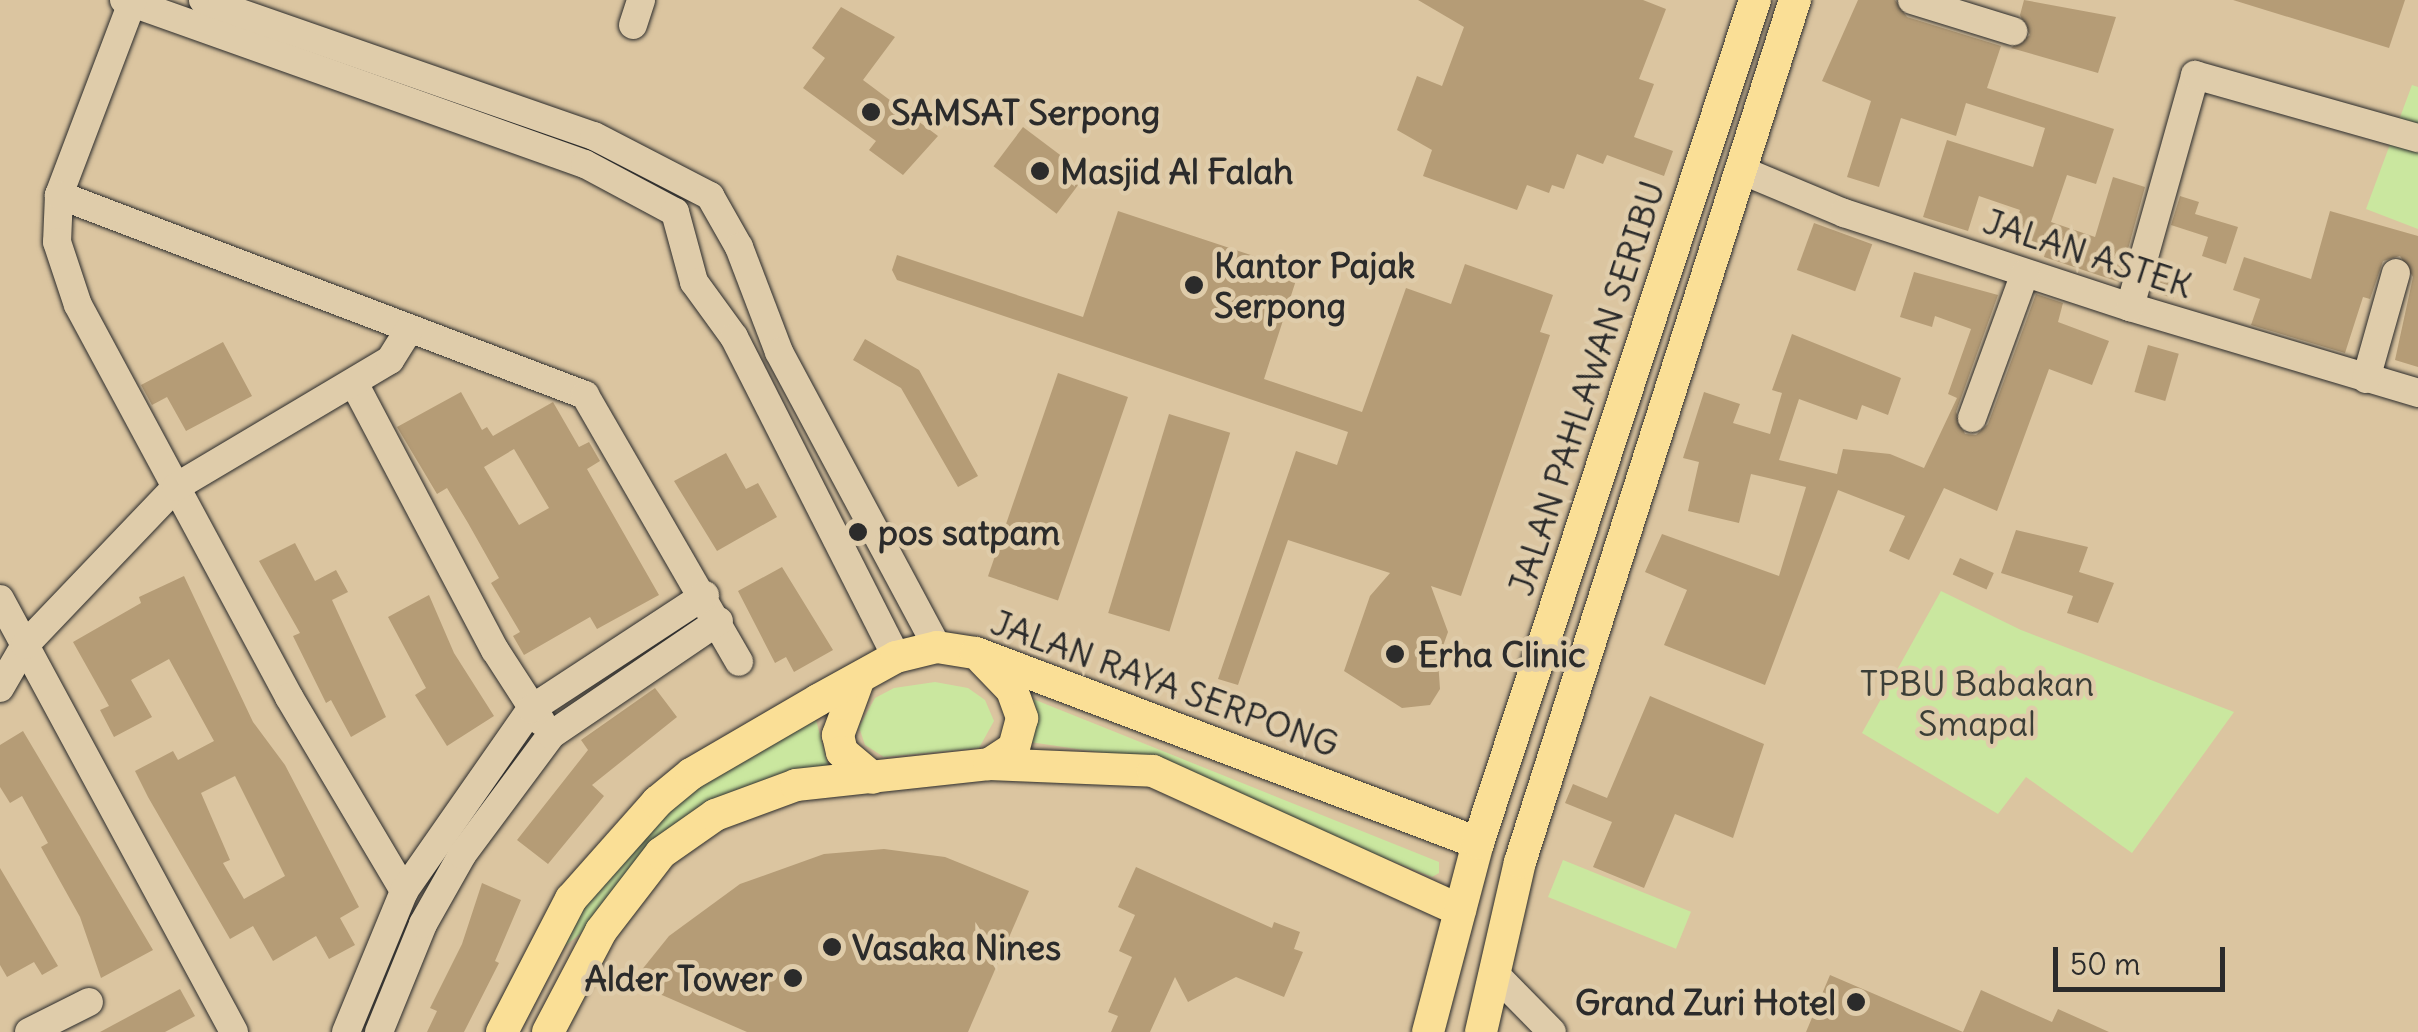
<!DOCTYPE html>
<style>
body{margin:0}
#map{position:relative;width:2418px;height:1032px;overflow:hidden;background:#dbc5a0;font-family:Delius,sans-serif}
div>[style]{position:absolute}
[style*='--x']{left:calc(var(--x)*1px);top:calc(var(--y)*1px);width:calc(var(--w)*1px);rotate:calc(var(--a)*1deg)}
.green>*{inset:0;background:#cae79f;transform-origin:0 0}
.building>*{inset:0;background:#b59c76;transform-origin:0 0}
.roads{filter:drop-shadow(0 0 2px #2b2b2b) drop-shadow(0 0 2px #2b2b2b)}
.minor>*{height:28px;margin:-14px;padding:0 14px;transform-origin:14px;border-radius:14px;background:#dfccaa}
.major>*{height:32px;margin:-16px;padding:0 16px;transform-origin:16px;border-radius:16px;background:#fadf96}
.dots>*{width:28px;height:28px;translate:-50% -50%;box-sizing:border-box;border:5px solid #dfccaa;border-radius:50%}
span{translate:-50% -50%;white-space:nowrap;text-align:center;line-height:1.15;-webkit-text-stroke:9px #dfccaa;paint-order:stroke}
.poi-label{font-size:35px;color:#2b2b2b;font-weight:700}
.left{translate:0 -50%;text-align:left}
.right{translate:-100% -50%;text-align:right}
.street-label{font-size:35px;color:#2b2b2b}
.park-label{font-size:35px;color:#3b3e37}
.scale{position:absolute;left:2053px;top:947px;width:172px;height:45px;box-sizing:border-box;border:5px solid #2b2b2b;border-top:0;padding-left:12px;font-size:30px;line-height:35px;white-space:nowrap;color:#2b2b2b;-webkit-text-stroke:8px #dfccaa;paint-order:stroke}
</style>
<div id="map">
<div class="green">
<i style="clip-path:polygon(2412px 85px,2418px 87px,2418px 229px,2366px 209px)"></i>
<i style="clip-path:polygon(1941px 591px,2021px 630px,2234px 712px,2132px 853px,2026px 777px,1998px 814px,1862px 733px)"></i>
<i style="clip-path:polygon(935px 682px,968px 688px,985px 700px,994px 721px,979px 748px,884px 757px,865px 745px,859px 727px,875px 698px,894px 688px)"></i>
<i style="clip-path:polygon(1033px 699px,1439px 862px,1439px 873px,1432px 877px,1131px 757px,1030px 742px,1037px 717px)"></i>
<i style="clip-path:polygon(816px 720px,830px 772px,757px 790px,565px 946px,532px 981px,635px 837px,697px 786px)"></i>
<i style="left:1563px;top:860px;width:138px;height:40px;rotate:22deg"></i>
</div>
<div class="building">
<i style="clip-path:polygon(1418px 0,1643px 0,1666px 9px,1639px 79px,1654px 84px,1634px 137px,1673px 151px,1664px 176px,1607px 155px,1603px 164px,1577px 154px,1564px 189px,1552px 185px,1549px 193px,1527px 185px,1517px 210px,1423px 176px,1432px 150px,1397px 130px,1417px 76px,1442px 86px,1464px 27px)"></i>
<i style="clip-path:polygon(1858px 0,1895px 0,1907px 17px,2001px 46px,1987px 88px,2114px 129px,2096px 184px,2067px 175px,2051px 222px,2095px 237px,2113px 177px,2145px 187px,2119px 282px,2044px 257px,2046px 250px,2011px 238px,2020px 210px,1979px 196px,1968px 231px,1923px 217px,1947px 140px,2033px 167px,2045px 128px,1966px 103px,1956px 136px,1901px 118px,1879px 187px,1847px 177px,1871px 101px,1822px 81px)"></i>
<i style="clip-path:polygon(2024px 0,2116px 17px,2098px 73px,2011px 48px,2030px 35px,2020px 15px)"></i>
<i style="clip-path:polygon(2233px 0,2405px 0,2389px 48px)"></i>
<i style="clip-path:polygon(841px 7px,895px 37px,863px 80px,938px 136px,903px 175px,869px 150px,876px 141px,803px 88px,825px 58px,812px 48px)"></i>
<i style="left:1023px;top:127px;width:79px;height:49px;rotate:37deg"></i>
<i style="clip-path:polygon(2180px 196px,2199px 202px,2195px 214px,2238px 227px,2226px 264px,2202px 256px,2208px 237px,2171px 225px)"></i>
<i style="clip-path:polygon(1118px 211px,1299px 271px,1264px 379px,1362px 412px,1406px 288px,1451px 304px,1465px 264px,1553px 295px,1540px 332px,1550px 335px,1461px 596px,1431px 586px,1448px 632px,1438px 660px,1440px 689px,1430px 705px,1402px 708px,1344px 671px,1370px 596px,1390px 573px,1288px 540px,1238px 685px,1218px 679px,1296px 451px,1337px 465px,1348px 432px,897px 280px,892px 270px,897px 255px,1083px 317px)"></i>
<i style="clip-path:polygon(2330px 211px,2418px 236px,2418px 367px,2395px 360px,2413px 277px,2400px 256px,2383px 261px,2370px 299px,2363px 297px,2345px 353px,2251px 325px,2260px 299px,2233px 290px,2244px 257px,2311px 279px)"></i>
<i style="left:1814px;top:223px;width:62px;height:50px;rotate:20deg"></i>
<i style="left:2160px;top:270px;width:21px;height:23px;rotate:17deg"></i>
<i style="clip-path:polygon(1914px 272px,1998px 295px,1956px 412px,1965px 434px,1976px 435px,1988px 424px,2036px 294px,2063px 303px,2058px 322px,2109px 341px,2092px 385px,2049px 369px,1997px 511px,1944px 488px,1909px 560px,1889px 551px,1905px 516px,1838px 490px,1765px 685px,1664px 645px,1687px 590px,1645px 572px,1662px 534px,1779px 576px,1806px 487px,1751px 474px,1739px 523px,1688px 511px,1699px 462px,1683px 458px,1704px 392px,1740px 404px,1733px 423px,1770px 434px,1782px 393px,1772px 390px,1792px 334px,1901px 378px,1888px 415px,1862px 405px,1857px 420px,1799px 399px,1779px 460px,1837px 474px,1843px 449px,1890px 454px,1924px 468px,1957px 398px,1948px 394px,1971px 329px,1935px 316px,1932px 327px,1900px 317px)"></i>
<i style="clip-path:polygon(865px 339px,919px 370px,978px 476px,958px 487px,901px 388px,853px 360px)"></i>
<i style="clip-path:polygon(223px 342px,252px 396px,186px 431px,167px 397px,152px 405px,141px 385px)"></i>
<i style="left:2148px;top:345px;width:32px;height:49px;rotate:16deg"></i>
<i style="left:1058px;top:373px;width:74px;height:215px;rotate:19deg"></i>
<i style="clip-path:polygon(evenodd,461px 392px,482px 430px,487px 427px,493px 436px,553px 402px,579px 447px,589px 442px,600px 461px,587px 469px,659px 595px,597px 629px,590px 617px,524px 655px,513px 636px,520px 632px,491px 583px,499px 578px,468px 523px,447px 488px,437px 494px,397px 427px,461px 392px,514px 449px,549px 508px,519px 525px,484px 467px,514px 449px)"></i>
<i style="left:1169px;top:414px;width:64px;height:208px;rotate:17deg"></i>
<i style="clip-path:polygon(726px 453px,746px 489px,758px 483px,777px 517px,717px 551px,674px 481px)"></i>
<i style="clip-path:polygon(2016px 530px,2088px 547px,2079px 572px,2114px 583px,2098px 623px,2067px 613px,2073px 596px,2001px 573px)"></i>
<i style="clip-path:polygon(295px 543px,315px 581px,336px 570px,348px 592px,332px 600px,386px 717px,351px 737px,331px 700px,326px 703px,293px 636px,300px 633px,259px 561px)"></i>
<i style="left:1960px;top:558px;width:37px;height:18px;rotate:24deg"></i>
<i style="clip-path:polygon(782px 567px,833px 650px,794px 672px,786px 657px,775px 663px,738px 591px)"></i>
<i style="clip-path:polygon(evenodd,184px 576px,253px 722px,285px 765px,359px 907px,340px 918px,355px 945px,329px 959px,316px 936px,273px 961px,253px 926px,230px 939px,148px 797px,135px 771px,173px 751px,178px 760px,214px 741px,169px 659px,131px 680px,152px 717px,114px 737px,100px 710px,109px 706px,73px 642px,141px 603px,139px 597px,184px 576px,235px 776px,285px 876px,244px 899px,223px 863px,230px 860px,201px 793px,235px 776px)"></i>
<i style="clip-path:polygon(429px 595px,454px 653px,494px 716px,447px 746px,415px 695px,426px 688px,388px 617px)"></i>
<i style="clip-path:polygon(655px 688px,677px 717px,592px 785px,604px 796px,548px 864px,517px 840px,588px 750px,581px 740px)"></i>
<i style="clip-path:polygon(1650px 696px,1764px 744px,1733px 838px,1675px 814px,1644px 888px,1593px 867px,1612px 822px,1565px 803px,1573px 784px,1607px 798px)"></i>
<i style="clip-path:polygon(23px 731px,153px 950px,101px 978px,80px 917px,41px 847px,48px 843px,22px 796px,10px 803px,0 787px,0 745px)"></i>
<i style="clip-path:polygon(884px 849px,945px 857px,1029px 891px,968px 1032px,747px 1032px,632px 982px,669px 936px,740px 884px,824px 854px)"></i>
<i style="clip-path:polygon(1136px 867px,1272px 928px,1274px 922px,1300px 932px,1294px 949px,1303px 952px,1284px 997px,1236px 977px,1188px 1002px,1175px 977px,1150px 1032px,1111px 1032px,1118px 1016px,1108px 1012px,1132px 957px,1119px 951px,1135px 915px,1118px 907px)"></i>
<i style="clip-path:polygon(0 868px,58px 966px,42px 975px,34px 962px,7px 977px,0 965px)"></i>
<i style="clip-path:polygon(482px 883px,521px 900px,495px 961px,499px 963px,464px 1032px,427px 1032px,437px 1011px,430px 1008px,462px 944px)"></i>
<i style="clip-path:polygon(1830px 975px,1963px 1032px,1981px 990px,2052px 1022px,2058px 1009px,2109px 1032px,1806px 1032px)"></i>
<i style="clip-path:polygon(180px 989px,195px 1016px,165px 1032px,100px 1032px)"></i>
</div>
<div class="roads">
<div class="minor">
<i style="--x:124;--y:0;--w:489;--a:19.6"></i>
<i style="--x:585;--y:164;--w:102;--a:28.1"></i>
<i style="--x:675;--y:212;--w:73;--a:74.8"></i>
<i style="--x:694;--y:282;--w:68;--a:54"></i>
<i style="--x:734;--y:337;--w:359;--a:63.1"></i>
<i style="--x:133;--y:0;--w:209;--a:110.8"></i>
<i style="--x:59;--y:195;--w:47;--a:92.4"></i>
<i style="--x:57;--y:242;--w:66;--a:71.6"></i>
<i style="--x:78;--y:305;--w:445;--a:61.7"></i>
<i style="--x:289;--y:697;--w:226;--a:59.3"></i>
<i style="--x:203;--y:0;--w:414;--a:19.2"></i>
<i style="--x:594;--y:136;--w:131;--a:27.3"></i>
<i style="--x:710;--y:196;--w:59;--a:60.4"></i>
<i style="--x:739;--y:247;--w:112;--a:69.1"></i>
<i style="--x:779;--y:352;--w:335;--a:61.8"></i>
<i style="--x:1912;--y:0;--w:106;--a:17.1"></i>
<i style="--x:633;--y:25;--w:26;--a:-72"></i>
<i style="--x:1741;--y:170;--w:112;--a:22.7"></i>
<i style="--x:1844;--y:213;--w:301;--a:18.2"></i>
<i style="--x:2130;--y:307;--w:301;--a:16.6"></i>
<i style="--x:59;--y:195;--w:563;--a:20.82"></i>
<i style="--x:585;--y:395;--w:308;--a:60"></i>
<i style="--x:2130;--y:307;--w:241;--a:-74.3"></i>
<i style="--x:2195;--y:75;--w:232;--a:15.8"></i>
<i style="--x:2366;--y:379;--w:110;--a:-74.2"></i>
<i style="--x:354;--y:383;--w:302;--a:62.2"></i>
<i style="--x:495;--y:650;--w:85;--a:57.1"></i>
<i style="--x:1972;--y:418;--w:154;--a:-69.9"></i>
<i style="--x:0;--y:599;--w:492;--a:61.6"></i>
<i style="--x:0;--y:688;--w:50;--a:-59.8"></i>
<i style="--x:25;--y:645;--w:219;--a:-46.3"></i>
<i style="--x:176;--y:487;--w:249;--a:-30.7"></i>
<i style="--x:390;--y:360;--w:36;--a:-58"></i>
<i style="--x:1495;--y:974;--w:81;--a:45.5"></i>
<i style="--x:29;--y:1032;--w:67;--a:-26.6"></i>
<i style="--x:346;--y:1032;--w:152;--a:-67.6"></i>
<i style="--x:404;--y:891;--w:222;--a:-55.1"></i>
<i style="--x:531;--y:709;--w:208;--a:-33.2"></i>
<i style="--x:379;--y:1032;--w:117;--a:-67.8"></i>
<i style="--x:423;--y:924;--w:79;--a:-60.5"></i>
<i style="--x:462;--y:855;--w:149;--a:-53.4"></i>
<i style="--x:551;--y:735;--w:203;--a:-34.2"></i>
</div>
<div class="major">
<i style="--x:983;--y:660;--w:42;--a:46"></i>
<i style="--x:1012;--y:690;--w:30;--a:70"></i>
<i style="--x:1022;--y:718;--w:31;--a:105"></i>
<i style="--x:1014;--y:748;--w:30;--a:147"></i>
<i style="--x:858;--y:681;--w:58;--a:110.3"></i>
<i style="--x:838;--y:735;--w:17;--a:77"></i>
<i style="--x:842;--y:752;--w:40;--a:40"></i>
<i style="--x:502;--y:1032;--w:150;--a:-62.6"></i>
<i style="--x:571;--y:899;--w:130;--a:-48.4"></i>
<i style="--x:657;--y:802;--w:44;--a:-39.5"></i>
<i style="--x:691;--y:774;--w:147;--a:-30.2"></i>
<i style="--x:818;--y:700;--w:89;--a:-28.9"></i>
<i style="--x:896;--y:657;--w:42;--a:-13.7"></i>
<i style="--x:937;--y:647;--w:39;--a:9"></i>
<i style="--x:976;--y:653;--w:537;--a:20.73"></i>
<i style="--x:548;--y:1032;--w:114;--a:-62.3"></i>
<i style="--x:601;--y:931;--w:98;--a:-52.4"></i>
<i style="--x:661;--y:853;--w:66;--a:-35.1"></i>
<i style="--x:715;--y:815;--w:86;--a:-20.3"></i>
<i style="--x:796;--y:785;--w:194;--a:-6.2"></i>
<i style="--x:989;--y:764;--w:164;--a:2.4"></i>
<i style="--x:1153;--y:771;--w:337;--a:24.4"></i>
<i style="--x:1428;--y:1032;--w:196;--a:-75.2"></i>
<i style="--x:1478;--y:843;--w:887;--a:-71.81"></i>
<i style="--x:1481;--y:1032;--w:174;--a:-77.1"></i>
<i style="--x:1520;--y:862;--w:905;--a:-72.31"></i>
</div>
</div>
<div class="dots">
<i style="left:871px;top:112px;background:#2b2b2b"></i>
<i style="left:1040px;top:171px;background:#2b2b2b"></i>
<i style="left:1194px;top:285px;background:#2b2b2b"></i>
<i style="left:858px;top:532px;background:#2b2b2b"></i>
<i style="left:1395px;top:654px;background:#2b2b2b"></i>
<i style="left:832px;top:947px;background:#2b2b2b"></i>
<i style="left:793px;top:978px;background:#2b2b2b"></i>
<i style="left:1856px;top:1002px;background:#2b2b2b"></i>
</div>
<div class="poi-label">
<span class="left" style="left:891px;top:112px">SAMSAT Serpong</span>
<span class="left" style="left:1060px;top:171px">Masjid Al Falah</span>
<span class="left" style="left:1214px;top:285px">Kantor Pajak<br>Serpong</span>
<span class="left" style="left:878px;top:532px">pos satpam</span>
<span class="left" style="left:1418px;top:654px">Erha Clinic</span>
<span class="left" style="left:852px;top:947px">Vasaka Nines</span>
<span class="right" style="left:773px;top:978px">Alder Tower</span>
<span class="right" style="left:1836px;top:1002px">Grand Zuri Hotel</span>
</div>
<div class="street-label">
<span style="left:2088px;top:253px;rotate:18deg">JALAN ASTEK</span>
<span style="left:1586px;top:388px;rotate:-72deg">JALAN PAHLAWAN SERIBU</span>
<span style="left:1165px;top:683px;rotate:20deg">JALAN RAYA SERPONG</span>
</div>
<div class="park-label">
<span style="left:1977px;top:703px">TPBU Babakan<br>Smapal</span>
</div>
<div class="scale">50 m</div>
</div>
